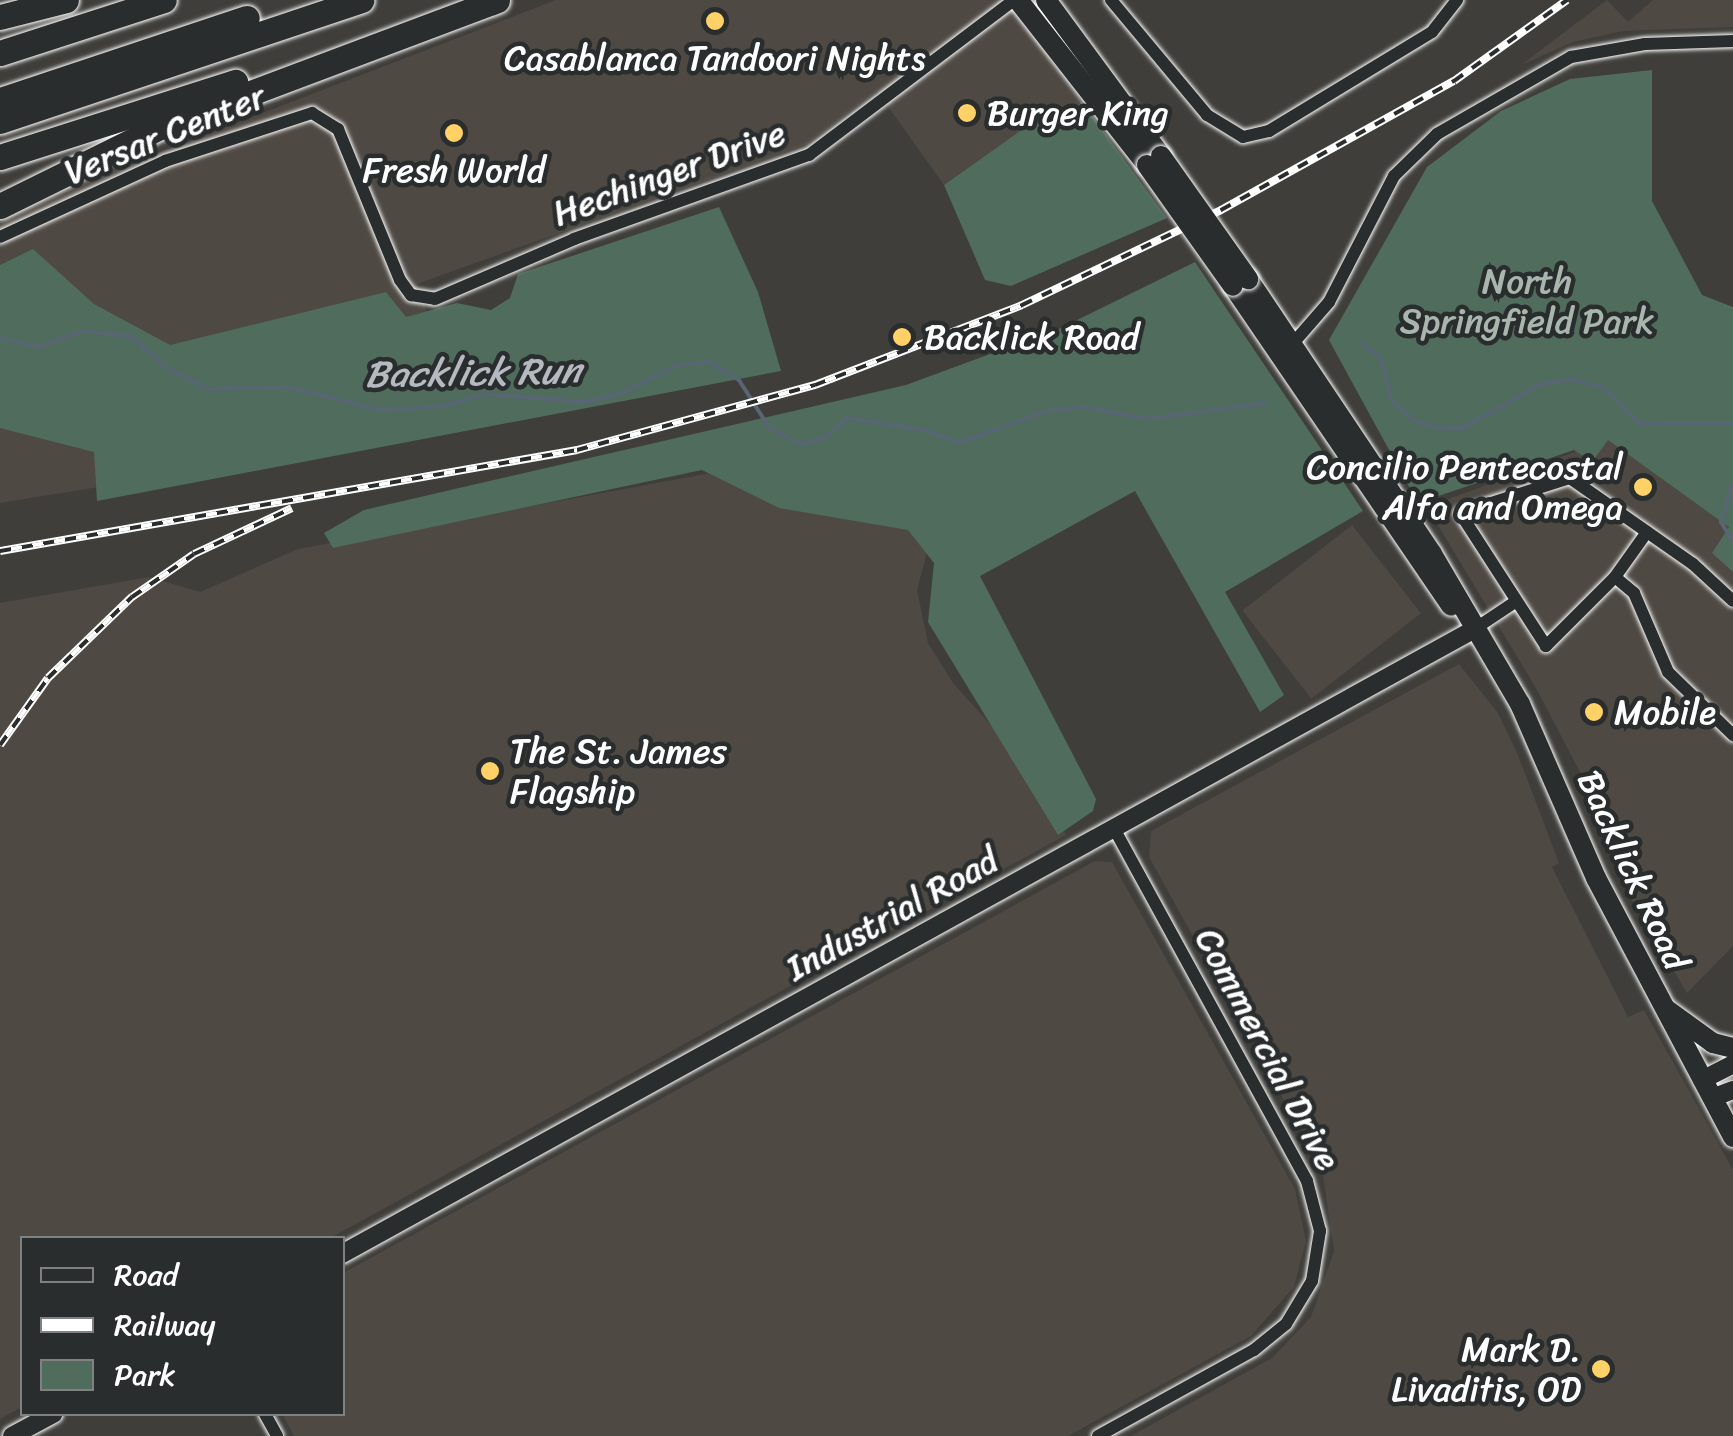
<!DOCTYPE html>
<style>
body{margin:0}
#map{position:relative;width:1733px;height:1436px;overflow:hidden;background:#3f3e3a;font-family:Sriracha,sans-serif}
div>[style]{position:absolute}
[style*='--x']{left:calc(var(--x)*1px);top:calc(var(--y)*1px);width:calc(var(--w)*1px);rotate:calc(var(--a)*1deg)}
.built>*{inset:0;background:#4e4943;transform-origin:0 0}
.green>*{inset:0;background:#506c5c}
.stream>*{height:4px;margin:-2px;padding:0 2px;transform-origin:2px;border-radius:2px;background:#586674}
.roads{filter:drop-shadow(0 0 2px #fff) drop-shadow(0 0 2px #fff)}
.minor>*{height:12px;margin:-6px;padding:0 6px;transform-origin:6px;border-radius:6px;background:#2a2d2e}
.tertiary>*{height:18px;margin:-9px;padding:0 9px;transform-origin:9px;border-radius:9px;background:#2a2d2e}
.primary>*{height:20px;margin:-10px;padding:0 10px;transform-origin:10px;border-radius:10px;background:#2a2d2e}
.motorway>*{height:25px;margin:-12.5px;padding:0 12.5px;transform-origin:12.5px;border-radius:12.5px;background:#2a2d2e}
.rail>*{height:8px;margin-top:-4px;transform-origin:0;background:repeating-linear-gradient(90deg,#2a2d2e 0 11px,#fff 0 22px);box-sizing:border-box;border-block:2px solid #fff}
.bridges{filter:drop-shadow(0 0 2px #fff) drop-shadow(0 0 2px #fff)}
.primary-bridge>*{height:20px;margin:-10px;padding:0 10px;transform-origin:10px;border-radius:10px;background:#2a2d2e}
.dots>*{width:28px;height:28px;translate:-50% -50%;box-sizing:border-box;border:5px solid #2a2d2e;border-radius:50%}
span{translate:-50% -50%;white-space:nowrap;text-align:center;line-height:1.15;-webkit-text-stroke:9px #2a2d2e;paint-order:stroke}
.poi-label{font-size:35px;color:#fff}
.left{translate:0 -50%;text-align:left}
.right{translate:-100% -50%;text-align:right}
.street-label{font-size:35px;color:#fff}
.park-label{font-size:35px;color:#a8b6ae}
.water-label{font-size:38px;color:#b4bac0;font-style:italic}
.legend{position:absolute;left:20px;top:1236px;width:325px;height:180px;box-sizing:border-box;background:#2a2d2e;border:2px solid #7f8182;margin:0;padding:12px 18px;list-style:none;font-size:30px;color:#fff}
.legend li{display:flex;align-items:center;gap:20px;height:50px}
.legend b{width:50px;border:2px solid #7f8182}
</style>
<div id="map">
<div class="built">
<i style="clip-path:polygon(556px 0,1009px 0,1082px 102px,1060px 119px,1050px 110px,944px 185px,877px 91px,807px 144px,417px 284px,468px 427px,0 503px,0 222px,78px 184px)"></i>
<i style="clip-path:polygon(1607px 0,1628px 22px,1653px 0,1733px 0,1733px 27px,1623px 31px,1573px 42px,1521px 65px)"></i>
<i style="clip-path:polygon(1674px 415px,1733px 487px,1733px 946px,1687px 993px,1619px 878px,1582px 776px,1536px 688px,1427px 507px)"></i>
<i style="clip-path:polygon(711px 473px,932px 534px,917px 590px,928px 643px,953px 683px,1026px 764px,1066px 835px,330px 1238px,22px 1238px,22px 1407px,0 1419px,0 603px,149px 577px,200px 592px,298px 549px)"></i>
<i style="left:1352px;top:525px;width:112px;height:139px;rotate:52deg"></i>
<i style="clip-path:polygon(1459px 664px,1498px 713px,1518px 755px,1559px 863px,1552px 867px,1628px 1017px,1644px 1010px,1733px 1170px,1733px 1436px,1131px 1436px,1272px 1358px,1311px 1317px,1334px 1251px,1322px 1169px,1149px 857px,1151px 831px)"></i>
<i style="clip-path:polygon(1095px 861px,1112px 862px,1295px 1189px,1306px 1241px,1294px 1287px,1251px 1336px,1068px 1436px,294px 1436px,282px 1414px,342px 1414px,343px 1273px)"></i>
</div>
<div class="green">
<i style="clip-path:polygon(1652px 70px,1652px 201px,1702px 295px,1733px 307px,1733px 572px,1712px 553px,1729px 527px,1608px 440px,1592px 462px,1574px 450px,1418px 503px,1329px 340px,1427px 167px,1501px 111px,1570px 79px)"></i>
<i style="clip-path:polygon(1082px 102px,1167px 218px,1011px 286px,985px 280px,944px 185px,1051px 109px,1060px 119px)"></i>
<i style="clip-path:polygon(719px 207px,758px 292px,781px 371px,97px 501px,94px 452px,0 428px,0 265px,33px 249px,94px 304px,170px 345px,386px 292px,406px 317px,457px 303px,491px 310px,510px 298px,518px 274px)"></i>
<i style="clip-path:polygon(1195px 262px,1363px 511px,1225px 592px,1284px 695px,1260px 712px,1135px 491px,980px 576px,1096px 799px,1093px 811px,1058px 835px,928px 622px,934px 563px,908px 530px,779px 508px,702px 470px,333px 548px,324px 533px,364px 510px,906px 385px,1061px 328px)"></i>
</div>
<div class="stream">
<i style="--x:0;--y:338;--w:39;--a:13"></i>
<i style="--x:38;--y:347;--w:48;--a:-19.6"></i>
<i style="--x:83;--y:331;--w:47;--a:6.1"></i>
<i style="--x:130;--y:336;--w:52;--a:40.4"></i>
<i style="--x:170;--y:370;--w:43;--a:26"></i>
<i style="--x:209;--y:389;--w:79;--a:-1.5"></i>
<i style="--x:288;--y:387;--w:95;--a:14"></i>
<i style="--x:380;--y:410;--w:59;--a:-2.9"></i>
<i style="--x:439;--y:407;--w:50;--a:-15.2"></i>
<i style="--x:487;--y:394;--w:97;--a:4.7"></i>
<i style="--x:584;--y:402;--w:39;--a:-13"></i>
<i style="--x:622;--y:393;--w:59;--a:-27"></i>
<i style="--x:675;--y:366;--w:34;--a:-7"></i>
<i style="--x:709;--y:362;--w:35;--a:31"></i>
<i style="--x:739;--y:380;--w:58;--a:57.7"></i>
<i style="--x:770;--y:429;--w:35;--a:25"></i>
<i style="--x:802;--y:444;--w:24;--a:-15"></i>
<i style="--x:825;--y:438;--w:30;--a:-42"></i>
<i style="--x:847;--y:418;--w:79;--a:8.7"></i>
<i style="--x:925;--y:430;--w:36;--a:21"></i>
<i style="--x:959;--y:443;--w:93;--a:-20.2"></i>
<i style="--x:1046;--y:411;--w:40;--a:-5.7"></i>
<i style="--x:1086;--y:407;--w:61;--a:11.3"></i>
<i style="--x:1146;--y:419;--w:122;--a:-7.5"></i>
<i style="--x:1361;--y:343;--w:25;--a:37"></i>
<i style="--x:1381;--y:358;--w:42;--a:76.3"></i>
<i style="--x:1391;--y:399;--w:33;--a:43"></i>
<i style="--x:1415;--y:421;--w:24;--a:17"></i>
<i style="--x:1438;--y:428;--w:23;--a:2"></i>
<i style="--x:1461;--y:429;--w:90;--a:-29.4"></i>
<i style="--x:1539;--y:385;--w:33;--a:-11"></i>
<i style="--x:1571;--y:379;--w:35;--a:15"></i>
<i style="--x:1605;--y:388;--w:50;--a:46.6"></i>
<i style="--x:1639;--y:424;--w:94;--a:-0.6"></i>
<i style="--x:1733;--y:483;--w:41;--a:107.1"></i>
<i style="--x:1721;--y:522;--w:23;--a:59"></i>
</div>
<div class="roads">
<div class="minor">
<i style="--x:1111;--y:0;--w:150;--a:50.1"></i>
<i style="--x:1207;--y:115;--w:42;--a:31.4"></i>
<i style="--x:1243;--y:137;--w:27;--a:-13"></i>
<i style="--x:1269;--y:131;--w:191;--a:-31.3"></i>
<i style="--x:1432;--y:32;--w:41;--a:-52"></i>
<i style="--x:0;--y:237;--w:182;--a:-24.7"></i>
<i style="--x:165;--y:161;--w:155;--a:-18.1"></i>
<i style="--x:312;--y:113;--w:31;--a:32"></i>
<i style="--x:338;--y:129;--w:163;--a:67.7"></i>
<i style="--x:400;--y:280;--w:19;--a:54"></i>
<i style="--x:411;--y:295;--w:24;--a:9"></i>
<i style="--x:435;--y:299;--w:151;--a:-23.3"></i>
<i style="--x:574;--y:239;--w:250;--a:-19.7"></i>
<i style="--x:809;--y:155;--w:257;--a:-37.1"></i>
<i style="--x:1289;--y:348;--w:61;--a:-49"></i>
<i style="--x:1329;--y:302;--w:142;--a:-62.7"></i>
<i style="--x:1394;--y:176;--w:60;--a:-44.3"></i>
<i style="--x:1437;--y:134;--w:155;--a:-29.9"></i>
<i style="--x:1571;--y:57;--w:75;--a:-10"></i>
<i style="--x:1645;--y:44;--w:88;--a:-2"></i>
<i style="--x:1647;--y:532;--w:55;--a:125.4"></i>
<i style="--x:1615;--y:577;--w:98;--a:135"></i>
<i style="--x:1546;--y:646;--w:158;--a:-122.9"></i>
<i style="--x:1460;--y:513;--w:115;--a:-17.7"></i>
<i style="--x:1570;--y:478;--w:150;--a:35"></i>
<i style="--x:1693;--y:564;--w:54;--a:42.8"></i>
<i style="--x:1615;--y:577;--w:25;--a:40"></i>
<i style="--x:1634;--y:593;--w:86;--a:66.7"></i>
<i style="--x:1668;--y:672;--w:91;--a:44.1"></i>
<i style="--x:1473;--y:630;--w:50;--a:-33.7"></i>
<i style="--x:265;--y:1414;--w:25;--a:61"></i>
<i style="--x:1098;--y:1436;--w:178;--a:-28.9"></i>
<i style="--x:1254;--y:1350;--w:41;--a:-39.1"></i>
<i style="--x:1286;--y:1324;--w:50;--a:-58.8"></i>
<i style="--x:1312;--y:1281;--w:51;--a:-80.9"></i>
<i style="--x:1320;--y:1231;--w:52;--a:-104.6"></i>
<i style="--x:1307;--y:1181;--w:402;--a:-118.7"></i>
</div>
<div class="tertiary">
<i style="--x:1702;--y:1080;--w:35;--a:-27"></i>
<i style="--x:1712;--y:1098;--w:22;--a:-21"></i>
<i style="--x:342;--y:1254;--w:1292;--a:-28.89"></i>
<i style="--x:12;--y:1436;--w:47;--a:-28.2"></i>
</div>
<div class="primary">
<i style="--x:1018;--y:0;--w:209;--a:52"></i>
<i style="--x:1046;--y:0;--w:194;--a:53.6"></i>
<i style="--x:1248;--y:279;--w:331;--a:56.2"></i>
<i style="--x:1432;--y:554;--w:174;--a:59.6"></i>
<i style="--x:1520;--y:704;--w:190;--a:66.4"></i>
<i style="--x:1596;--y:878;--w:293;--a:62.1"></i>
<i style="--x:1233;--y:286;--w:387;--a:55.7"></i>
<i style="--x:1666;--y:1009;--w:58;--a:35.9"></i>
<i style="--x:1713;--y:1043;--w:21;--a:14"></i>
</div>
<div class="motorway">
<i style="--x:0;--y:17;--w:68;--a:-14.4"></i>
<i style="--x:0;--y:53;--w:172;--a:-17.9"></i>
<i style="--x:0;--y:100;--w:260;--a:-18.4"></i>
<i style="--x:0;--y:121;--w:381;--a:-18.5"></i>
<i style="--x:0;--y:157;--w:247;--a:-17.7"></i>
<i style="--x:0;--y:206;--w:178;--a:-26.3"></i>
<i style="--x:160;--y:127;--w:360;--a:-20.6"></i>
</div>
</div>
<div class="rail">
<i style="--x:0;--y:551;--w:586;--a:-9.93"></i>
<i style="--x:577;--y:450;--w:247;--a:-15.3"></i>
<i style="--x:815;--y:385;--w:222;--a:-21.1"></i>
<i style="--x:1022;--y:305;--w:221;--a:-25.5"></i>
<i style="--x:1221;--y:210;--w:266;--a:-29"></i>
<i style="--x:1454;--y:81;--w:139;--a:-35.6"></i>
<i style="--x:0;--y:745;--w:82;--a:-54.4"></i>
<i style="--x:48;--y:678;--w:117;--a:-44"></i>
<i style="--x:132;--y:597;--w:75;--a:-34.7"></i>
<i style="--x:194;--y:554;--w:108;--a:-25.1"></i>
</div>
<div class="bridges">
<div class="primary-bridge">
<i style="--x:1161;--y:156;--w:151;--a:54.7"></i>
<i style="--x:1147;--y:165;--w:148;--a:54.6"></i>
</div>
</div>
<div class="dots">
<i style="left:715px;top:21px;background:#ffd166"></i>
<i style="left:967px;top:113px;background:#ffd166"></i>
<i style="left:454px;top:133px;background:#ffd166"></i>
<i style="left:902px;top:337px;background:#ffd166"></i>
<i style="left:1643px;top:487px;background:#ffd166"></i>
<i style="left:1594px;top:712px;background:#ffd166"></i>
<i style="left:490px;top:771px;background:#ffd166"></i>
<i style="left:1601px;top:1369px;background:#ffd166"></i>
</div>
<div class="poi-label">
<span style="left:715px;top:58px">Casablanca Tandoori Nights</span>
<span class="left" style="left:987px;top:113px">Burger King</span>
<span style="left:454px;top:170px">Fresh World</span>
<span class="left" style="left:924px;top:337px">Backlick Road</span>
<span class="right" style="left:1623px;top:487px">Concilio Pentecostal<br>Alfa and Omega</span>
<span class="left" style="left:1614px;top:712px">Mobile</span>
<span class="left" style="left:510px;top:771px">The St. James<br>Flagship</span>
<span class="right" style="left:1581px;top:1369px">Mark D.<br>Livaditis, OD</span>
</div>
<div class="street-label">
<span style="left:165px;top:134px;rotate:-22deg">Versar Center</span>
<span style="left:669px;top:173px;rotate:-20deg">Hechinger Drive</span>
<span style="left:1633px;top:870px;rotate:65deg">Backlick Road</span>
<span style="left:892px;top:914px;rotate:-29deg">Industrial Road</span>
<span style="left:1268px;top:1049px;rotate:62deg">Commercial Drive</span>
</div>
<div class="park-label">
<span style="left:1527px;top:301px">North<br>Springfield Park</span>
</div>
<div class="water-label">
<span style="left:473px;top:373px;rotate:-1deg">Backlick Run</span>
</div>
<ul class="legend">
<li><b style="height:12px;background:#2a2d2e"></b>Road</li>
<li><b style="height:12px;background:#fff"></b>Railway</li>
<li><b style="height:28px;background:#506c5c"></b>Park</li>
</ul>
</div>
